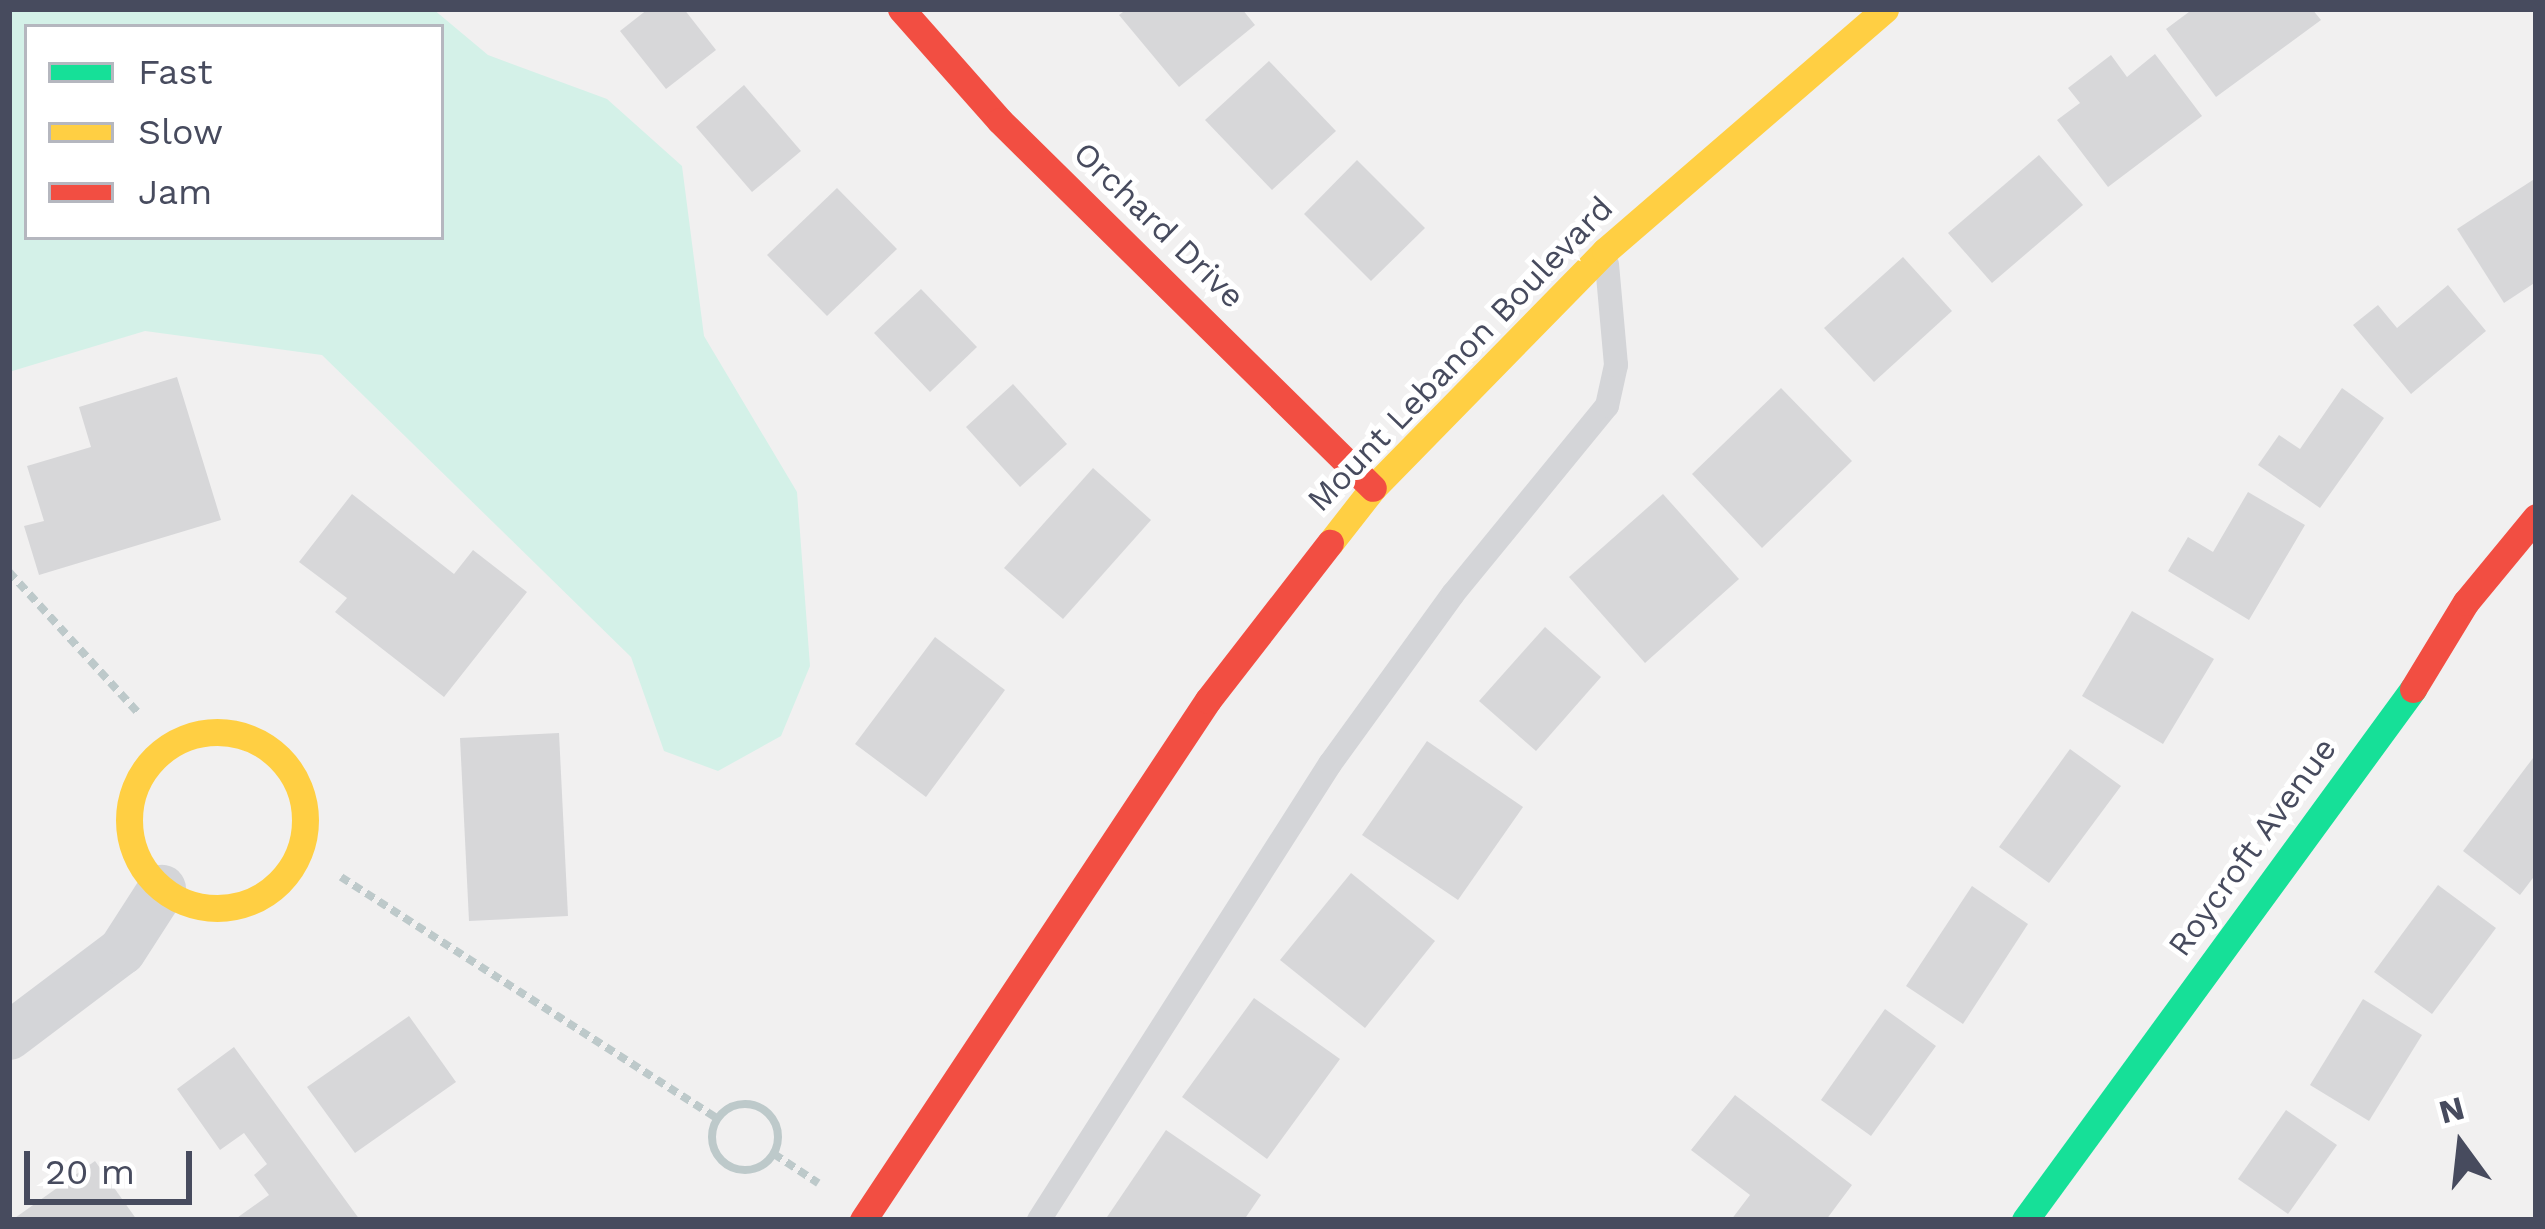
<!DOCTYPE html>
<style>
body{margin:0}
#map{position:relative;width:2545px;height:1229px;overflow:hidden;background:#f1f0f0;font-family:"Work Sans",sans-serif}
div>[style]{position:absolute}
.green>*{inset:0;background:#d4f1e8}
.building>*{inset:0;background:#d7d7d9}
.path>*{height:8px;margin-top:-4px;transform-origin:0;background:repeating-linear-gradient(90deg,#bdc9ca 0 9px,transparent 0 15px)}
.path>.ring{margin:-4px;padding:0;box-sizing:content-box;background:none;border:8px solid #bdc9ca;border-radius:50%}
.lane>*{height:24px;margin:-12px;padding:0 12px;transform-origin:12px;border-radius:12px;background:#d4d5d8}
.street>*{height:48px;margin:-24px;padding:0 24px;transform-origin:24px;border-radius:24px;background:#d4d5d8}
.fast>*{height:27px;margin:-13.5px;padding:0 13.5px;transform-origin:13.5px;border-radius:13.5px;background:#16e098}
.slow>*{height:27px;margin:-13.5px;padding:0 13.5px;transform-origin:13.5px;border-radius:13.5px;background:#ffcf43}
.slow>.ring{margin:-13.5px;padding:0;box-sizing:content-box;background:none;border:27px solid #ffcf43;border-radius:50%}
.jam>*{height:27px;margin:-13.5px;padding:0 13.5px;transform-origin:13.5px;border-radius:13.5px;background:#f24e42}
span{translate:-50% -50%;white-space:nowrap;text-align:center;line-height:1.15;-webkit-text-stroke:10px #fff;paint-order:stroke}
.street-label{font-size:33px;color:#474b5e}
.frame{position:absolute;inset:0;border:12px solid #474b5e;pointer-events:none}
.legend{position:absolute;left:24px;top:24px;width:420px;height:216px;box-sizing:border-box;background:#fff;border:3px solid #b5b7bf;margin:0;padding:15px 21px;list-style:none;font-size:36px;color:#474b5e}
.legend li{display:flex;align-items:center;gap:24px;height:60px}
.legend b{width:60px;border:3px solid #b5b7bf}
.north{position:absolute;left:2401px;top:1085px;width:120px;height:120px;-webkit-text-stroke:9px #fff;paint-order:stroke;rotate:345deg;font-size:33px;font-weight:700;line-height:48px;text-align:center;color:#474b5e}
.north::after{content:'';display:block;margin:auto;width:42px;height:54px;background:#474b5e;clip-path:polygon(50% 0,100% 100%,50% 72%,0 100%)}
.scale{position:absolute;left:24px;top:1151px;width:168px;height:54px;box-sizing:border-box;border:6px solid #474b5e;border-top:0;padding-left:15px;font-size:36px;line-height:42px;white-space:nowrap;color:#474b5e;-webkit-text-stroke:9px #fff;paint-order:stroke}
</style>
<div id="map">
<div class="green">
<i style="clip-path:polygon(evenodd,9px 9px,433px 9px,488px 55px,607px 99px,682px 166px,704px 336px,797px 492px,810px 666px,781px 736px,718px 771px,664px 751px,631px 657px,322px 355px,145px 331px,9px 372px,9px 9px,27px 27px,441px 27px,441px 237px,27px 237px,27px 27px)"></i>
</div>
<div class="building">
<i style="clip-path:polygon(648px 9px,684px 9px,716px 50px,666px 89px,620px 31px)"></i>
<i style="clip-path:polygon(1127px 9px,1242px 9px,1255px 25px,1179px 87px,1119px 15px)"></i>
<i style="clip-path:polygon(2193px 9px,2312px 9px,2321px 20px,2216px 97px,2166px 29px)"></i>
<i style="clip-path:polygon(2155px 54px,2202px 116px,2108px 187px,2057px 120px,2080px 103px,2068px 88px,2111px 55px,2127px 77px)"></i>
<i style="clip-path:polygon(1269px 61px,1336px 131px,1272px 190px,1205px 120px)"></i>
<i style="clip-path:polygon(744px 85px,801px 151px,752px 192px,696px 127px)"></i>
<i style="clip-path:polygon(2039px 155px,2083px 205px,1992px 283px,1948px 233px)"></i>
<i style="clip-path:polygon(1357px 160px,1425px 228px,1371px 281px,1304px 214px)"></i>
<i style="clip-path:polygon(2536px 178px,2536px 282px,2504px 303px,2457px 229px)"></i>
<i style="clip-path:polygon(837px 188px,897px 249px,827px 316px,767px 255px)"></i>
<i style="clip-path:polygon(1903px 257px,1952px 311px,1874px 382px,1824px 328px)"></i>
<i style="clip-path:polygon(2448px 285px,2486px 331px,2411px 394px,2353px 325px,2378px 305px,2397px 328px)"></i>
<i style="clip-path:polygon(921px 289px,977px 347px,930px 392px,874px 333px)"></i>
<i style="clip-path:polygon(177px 377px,221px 520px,39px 575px,24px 526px,44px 521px,27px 466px,91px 447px,79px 407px)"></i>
<i style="clip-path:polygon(1013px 384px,1067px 444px,1020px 487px,966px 427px)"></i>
<i style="clip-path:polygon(1781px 388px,1852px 461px,1762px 548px,1692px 474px)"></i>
<i style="clip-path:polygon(2342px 388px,2384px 418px,2320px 508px,2258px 465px,2279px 435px,2300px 449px)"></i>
<i style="clip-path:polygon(1093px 468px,1151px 520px,1063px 619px,1004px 568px)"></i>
<i style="clip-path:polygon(2248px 492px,2305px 525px,2249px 620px,2168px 571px,2188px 537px,2213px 552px)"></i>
<i style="clip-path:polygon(352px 494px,454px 574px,473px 550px,527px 592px,444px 697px,335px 612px,347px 598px,299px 562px)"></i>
<i style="clip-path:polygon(1663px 494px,1739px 579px,1645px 663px,1569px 577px)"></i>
<i style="clip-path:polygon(2132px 611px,2214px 659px,2163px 744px,2082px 696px)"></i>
<i style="clip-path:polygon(1545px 627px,1601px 677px,1536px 751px,1479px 701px)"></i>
<i style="clip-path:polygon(935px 637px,1005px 690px,926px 797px,855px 744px)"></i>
<i style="clip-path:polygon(559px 733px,568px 916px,469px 921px,460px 738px)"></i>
<i style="clip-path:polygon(1427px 741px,1523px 807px,1458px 900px,1362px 835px)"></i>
<i style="clip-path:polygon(2070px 749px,2121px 786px,2049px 883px,1999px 847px)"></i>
<i style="clip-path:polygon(2536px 754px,2536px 874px,2520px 895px,2463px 851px)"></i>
<i style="clip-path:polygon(1351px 873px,1435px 941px,1365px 1028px,1280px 960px)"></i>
<i style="clip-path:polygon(2438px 885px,2496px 928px,2432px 1014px,2374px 972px)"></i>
<i style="clip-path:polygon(1972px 886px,2028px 924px,1963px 1024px,1906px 986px)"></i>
<i style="clip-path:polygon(1254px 998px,1340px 1059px,1267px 1159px,1182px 1097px)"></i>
<i style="clip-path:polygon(2363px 999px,2422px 1035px,2369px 1121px,2310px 1085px)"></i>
<i style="clip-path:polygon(1885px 1009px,1936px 1046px,1871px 1136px,1821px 1100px)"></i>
<i style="clip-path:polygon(409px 1016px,456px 1082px,355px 1153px,307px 1087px)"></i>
<i style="clip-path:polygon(234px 1047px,360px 1220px,234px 1220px,269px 1195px,254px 1175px,267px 1164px,244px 1133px,220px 1150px,177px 1089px)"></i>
<i style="clip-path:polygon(1735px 1095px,1852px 1185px,1826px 1220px,1731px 1220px,1750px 1195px,1691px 1150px)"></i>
<i style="clip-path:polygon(2286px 1110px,2337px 1145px,2288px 1214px,2238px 1179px)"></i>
<i style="clip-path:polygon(1166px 1130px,1261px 1195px,1244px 1220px,1105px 1220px)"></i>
<i style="clip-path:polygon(95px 1161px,137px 1220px,12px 1220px)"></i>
</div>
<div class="path">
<i style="left:9px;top:572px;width:191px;rotate:47.5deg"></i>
<i style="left:341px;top:877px;width:447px;rotate:32.7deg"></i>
<i class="ring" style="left:712px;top:1104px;width:58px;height:58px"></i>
<i style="left:774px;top:1154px;width:53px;rotate:33.4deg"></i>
</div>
<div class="lane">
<i style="left:1039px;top:1220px;width:541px;rotate:-57.46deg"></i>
<i style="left:1330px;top:764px;width:210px;rotate:-54.1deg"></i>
<i style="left:1453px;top:594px;width:243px;rotate:-50.7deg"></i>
<i style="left:1607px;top:406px;width:42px;rotate:-77.6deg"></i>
<i style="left:1616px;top:365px;width:101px;rotate:-95.1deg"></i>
</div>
<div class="street">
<i style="left:9px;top:1036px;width:141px;rotate:-37deg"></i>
<i style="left:122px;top:951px;width:74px;rotate:-57.2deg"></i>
</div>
<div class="fast">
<i style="left:2025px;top:1220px;width:658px;rotate:-53.84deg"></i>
</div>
<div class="slow">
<i style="left:1330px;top:543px;width:70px;rotate:-52deg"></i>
<i style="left:1373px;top:488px;width:332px;rotate:-45.6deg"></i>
<i style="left:1605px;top:251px;width:370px;rotate:-40.8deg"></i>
<i class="ring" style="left:129px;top:732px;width:149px;height:149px"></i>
</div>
<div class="jam">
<i style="left:901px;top:9px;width:149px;rotate:48.5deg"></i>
<i style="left:1000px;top:121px;width:523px;rotate:44.54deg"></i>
<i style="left:2413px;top:689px;width:102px;rotate:-58.7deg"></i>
<i style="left:2466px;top:602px;width:110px;rotate:-50.5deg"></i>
<i style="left:863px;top:1220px;width:624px;rotate:-56.44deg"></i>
<i style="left:1208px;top:700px;width:199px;rotate:-52.2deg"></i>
</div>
<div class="street-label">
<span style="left:1159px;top:225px;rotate:44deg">Orchard Drive</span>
<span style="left:1460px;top:354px;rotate:-46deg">Mount Lebanon Boulevard</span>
<span style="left:2252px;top:847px;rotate:-54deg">Roycroft Avenue</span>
</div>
<div class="frame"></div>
<ul class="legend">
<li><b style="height:15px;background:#16e098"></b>Fast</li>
<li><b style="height:15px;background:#ffcf43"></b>Slow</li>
<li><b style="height:15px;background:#f24e42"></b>Jam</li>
</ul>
<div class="north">N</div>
<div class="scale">20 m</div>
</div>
